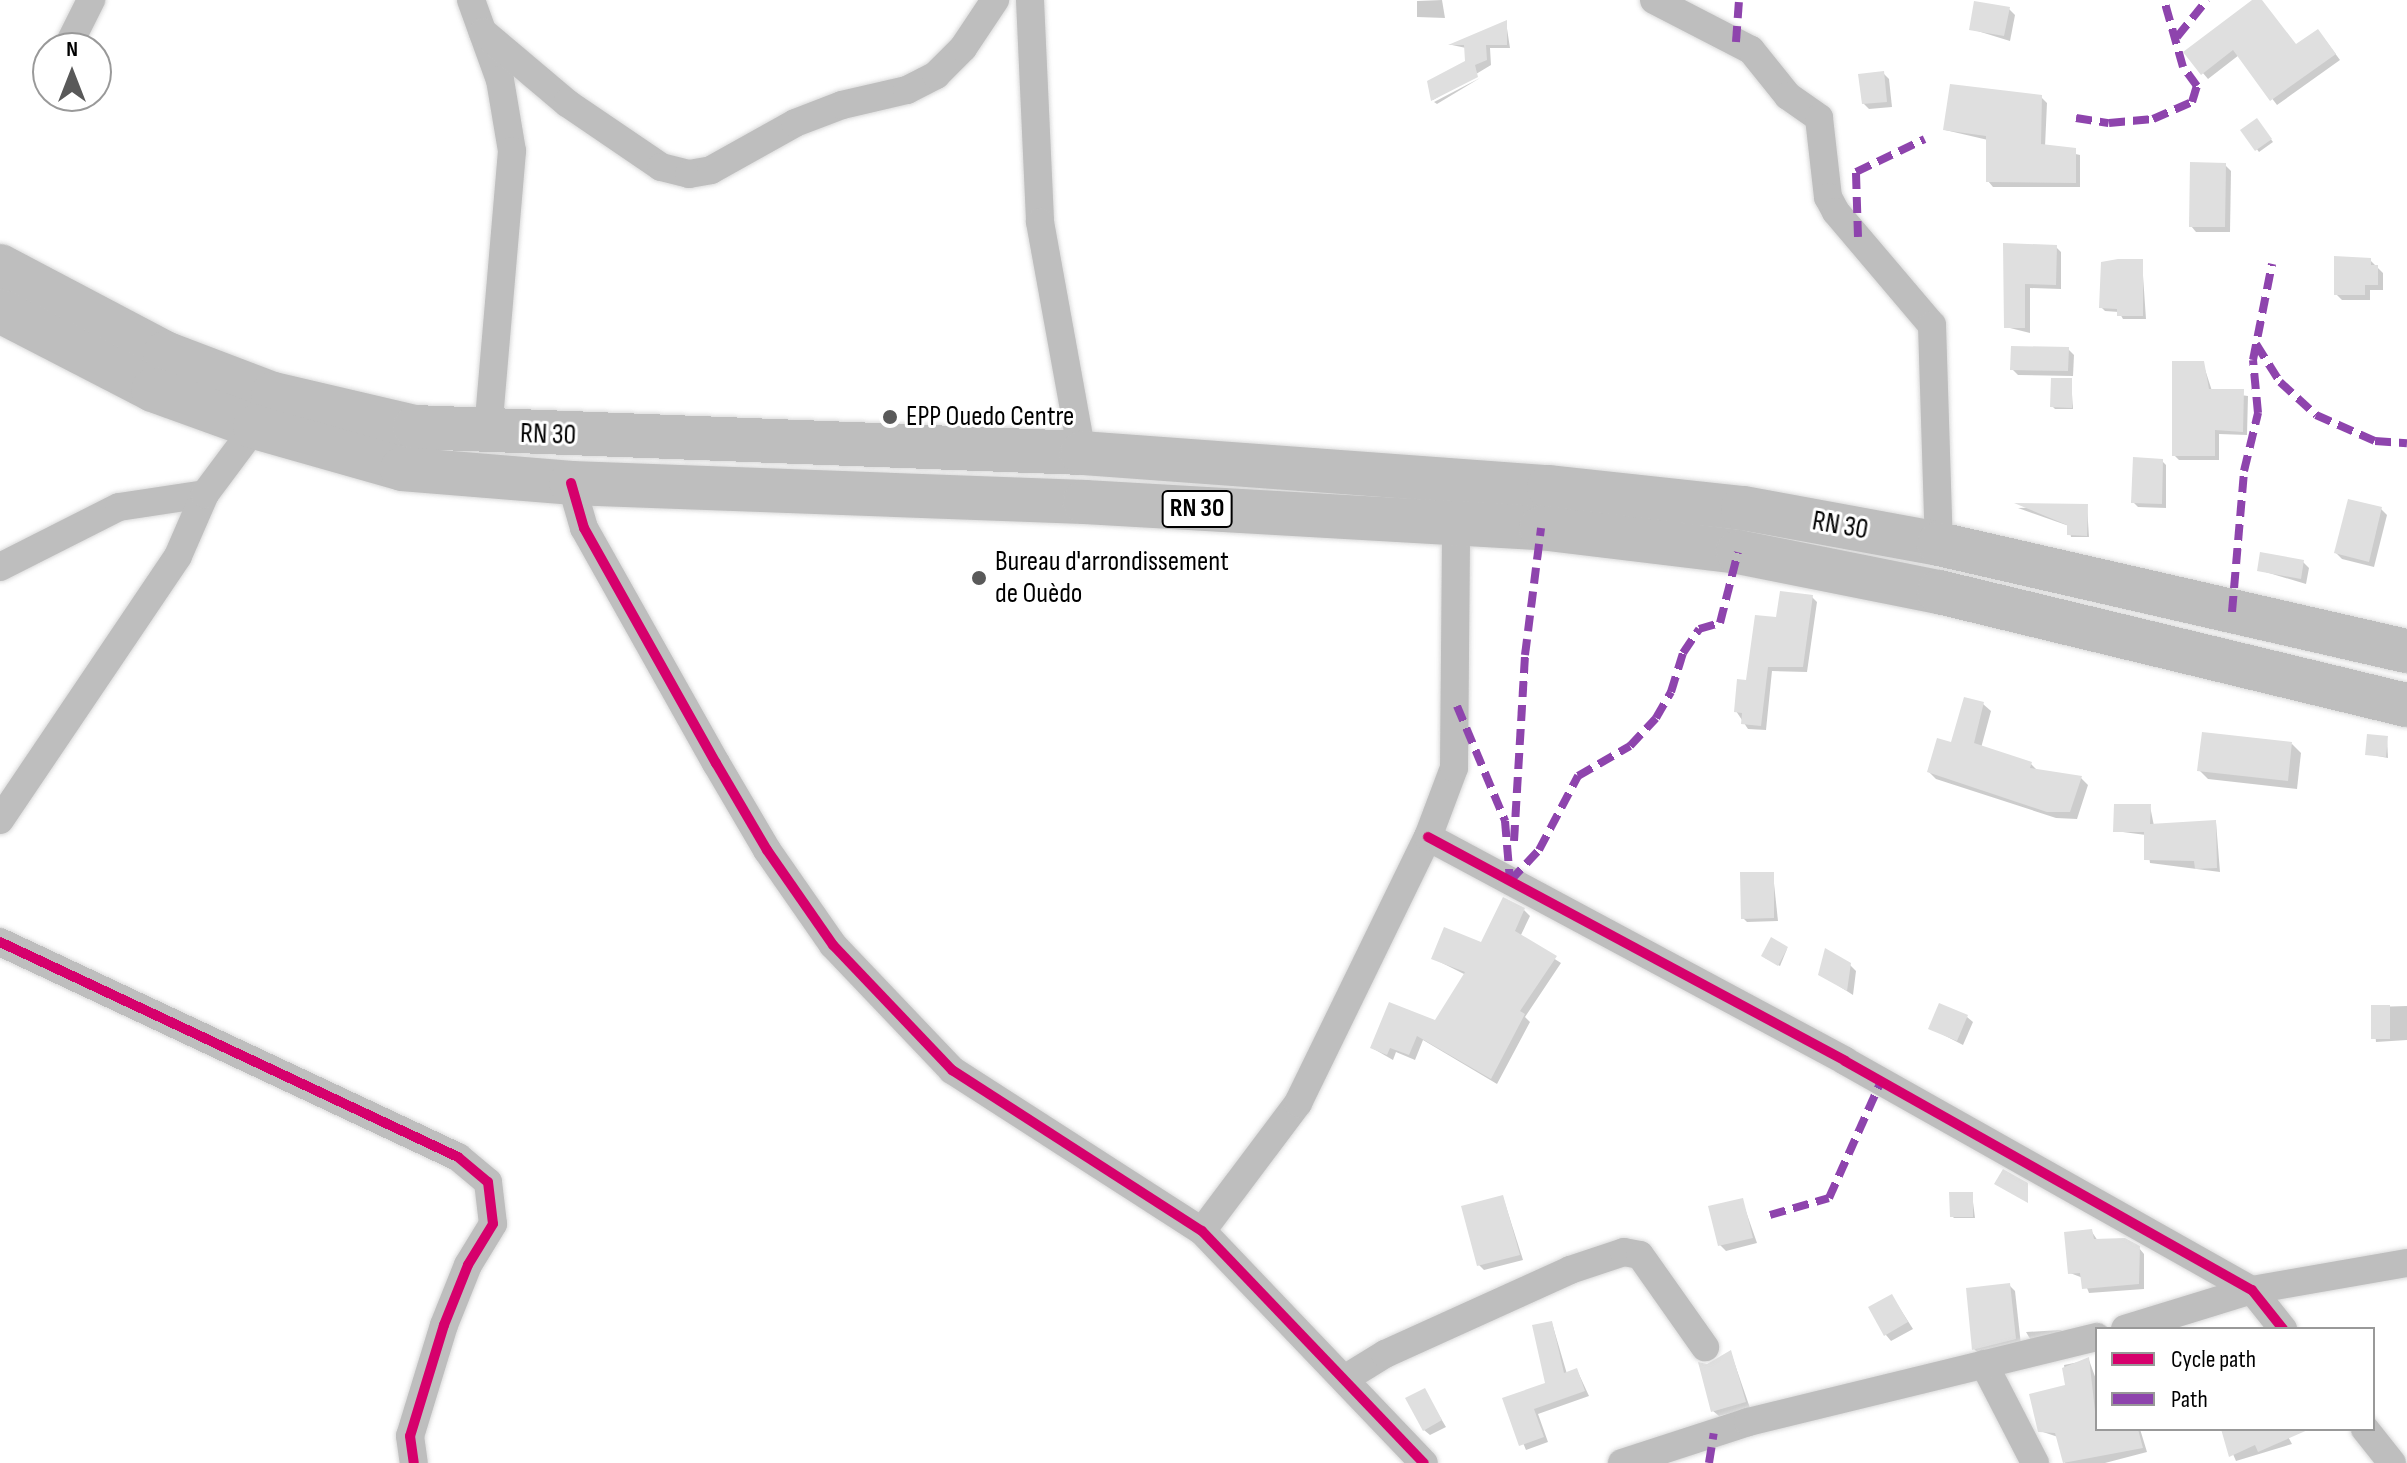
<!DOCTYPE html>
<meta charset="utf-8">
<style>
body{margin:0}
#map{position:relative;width:2407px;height:1463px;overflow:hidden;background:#fff;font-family:"Sofia Sans Condensed",sans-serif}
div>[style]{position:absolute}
.shadow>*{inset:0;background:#0003}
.building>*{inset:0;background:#dfdfdf}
.roads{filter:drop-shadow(0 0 2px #dbdbdb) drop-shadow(0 0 2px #dbdbdb)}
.street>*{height:28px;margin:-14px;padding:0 14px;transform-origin:14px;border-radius:14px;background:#bebebe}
.primary>*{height:44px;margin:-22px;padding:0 22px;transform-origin:22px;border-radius:22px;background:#bebebe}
.quiet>*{height:8px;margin-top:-4px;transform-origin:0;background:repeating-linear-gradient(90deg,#8e44ad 0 16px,transparent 0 24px)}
.cycleway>*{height:10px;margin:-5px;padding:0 5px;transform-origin:5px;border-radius:5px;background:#d6006c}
.dots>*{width:22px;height:22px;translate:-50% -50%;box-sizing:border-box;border:4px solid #fff;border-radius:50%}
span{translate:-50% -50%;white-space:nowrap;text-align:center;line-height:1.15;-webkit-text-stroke:6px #fff;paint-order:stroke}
.shield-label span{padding:2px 6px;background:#fff;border:2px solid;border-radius:6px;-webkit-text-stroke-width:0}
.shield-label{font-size:26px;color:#000;font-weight:700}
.poi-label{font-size:28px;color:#000}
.left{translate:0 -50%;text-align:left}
.street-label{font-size:28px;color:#000}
.legend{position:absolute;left:2095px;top:1327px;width:280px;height:104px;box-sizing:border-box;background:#fff;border:2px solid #999;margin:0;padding:10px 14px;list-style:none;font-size:24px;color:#000}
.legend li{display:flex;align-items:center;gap:16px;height:40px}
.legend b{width:40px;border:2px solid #999}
.north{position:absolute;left:32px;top:32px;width:80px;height:80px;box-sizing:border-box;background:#fff;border:2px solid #999;border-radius:50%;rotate:0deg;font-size:22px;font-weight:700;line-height:32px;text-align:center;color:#000}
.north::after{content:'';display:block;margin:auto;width:28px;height:36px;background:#595959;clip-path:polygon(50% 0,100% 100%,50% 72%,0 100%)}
</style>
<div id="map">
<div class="shadow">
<i style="clip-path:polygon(1442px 0,1445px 18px,1417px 17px,1417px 1px)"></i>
<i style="clip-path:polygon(2255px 0,2297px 46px,2323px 37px,2340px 60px,2277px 105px,2239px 55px,2208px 79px,2186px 53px)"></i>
<i style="clip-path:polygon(2009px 9px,2015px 15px,2010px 41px,1971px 29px)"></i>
<i style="clip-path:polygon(1506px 22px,1510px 48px,1490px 48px,1491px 65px,1433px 100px,1429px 82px,1467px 62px,1466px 48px,1452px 45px)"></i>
<i style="clip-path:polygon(1883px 73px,1889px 79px,1892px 107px,1869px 109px,1863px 103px)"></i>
<i style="clip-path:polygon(1480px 78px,1437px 104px,1434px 102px)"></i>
<i style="clip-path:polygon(2041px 97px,2047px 103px,2045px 147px,2080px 155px,2080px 187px,1993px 187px,1988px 181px,1988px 140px,1945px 130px)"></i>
<i style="clip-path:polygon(2259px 123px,2273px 142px,2259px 152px,2243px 131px)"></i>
<i style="clip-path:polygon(2225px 165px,2231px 171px,2230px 232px,2196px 232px,2191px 226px)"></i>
<i style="clip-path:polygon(2005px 245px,2056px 247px,2061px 252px,2061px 289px,2030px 288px,2030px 333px,2006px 327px)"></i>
<i style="clip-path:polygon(2370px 260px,2383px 273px,2383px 290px,2370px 290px,2370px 300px,2342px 300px,2336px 294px)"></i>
<i style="clip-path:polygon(2142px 261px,2146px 319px,2123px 319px,2119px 312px,2105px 311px,2101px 307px)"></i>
<i style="clip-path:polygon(2068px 349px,2074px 355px,2073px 376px,2018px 375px,2012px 369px)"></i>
<i style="clip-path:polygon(2203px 363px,2212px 391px,2248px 396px,2247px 435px,2219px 434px,2219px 460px,2179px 460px,2174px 455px)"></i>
<i style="clip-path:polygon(2071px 380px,2073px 409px,2055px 409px,2052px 406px)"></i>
<i style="clip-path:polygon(2162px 461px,2166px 465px,2166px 508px,2138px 507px,2133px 502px)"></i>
<i style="clip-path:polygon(2087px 506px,2089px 537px,2071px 537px,2069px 526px,2018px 508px)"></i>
<i style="clip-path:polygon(2381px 509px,2387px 515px,2374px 567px,2342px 559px,2336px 553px)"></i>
<i style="clip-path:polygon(2303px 562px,2309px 568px,2306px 584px,2259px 570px)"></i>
<i style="clip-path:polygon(1812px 597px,1817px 602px,1807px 672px,1772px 671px,1766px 730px,1748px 729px,1736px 711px,1777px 620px)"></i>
<i style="clip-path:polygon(1983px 704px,1991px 711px,1981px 748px,2031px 764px,2039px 772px,2081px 778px,2088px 785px,2077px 819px,2056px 818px,1936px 779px,1929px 772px)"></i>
<i style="clip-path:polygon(2387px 738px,2388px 758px,2367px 754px)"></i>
<i style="clip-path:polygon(2292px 744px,2301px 753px,2297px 789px,2208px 779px,2199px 770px)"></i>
<i style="clip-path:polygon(2150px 806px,2154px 826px,2216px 822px,2220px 872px,2150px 863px,2146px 835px,2115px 831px)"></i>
<i style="clip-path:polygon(1773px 874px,1778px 921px,1747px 922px,1743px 918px)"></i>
<i style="clip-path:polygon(1524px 910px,1530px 916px,1520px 937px,1561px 963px,1525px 1017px,1530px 1022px,1497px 1084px,1423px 1040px,1415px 1060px,1396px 1052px,1393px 1060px,1372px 1048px,1435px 1023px,1466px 975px,1434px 959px,1482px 944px)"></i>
<i style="clip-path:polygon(1787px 949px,1780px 966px,1765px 958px)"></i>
<i style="clip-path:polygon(1850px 965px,1856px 971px,1853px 995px,1820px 974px)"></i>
<i style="clip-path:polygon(2407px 1006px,2407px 1040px,2376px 1042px,2373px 1007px)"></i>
<i style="clip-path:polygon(1967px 1017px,1973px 1022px,1963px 1045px,1930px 1028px)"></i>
<i style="clip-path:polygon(1972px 1194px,1975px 1218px,1954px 1218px,1952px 1216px)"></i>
<i style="clip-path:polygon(1503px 1197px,1523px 1260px,1484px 1270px,1479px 1265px)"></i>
<i style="clip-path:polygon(1742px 1200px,1757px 1243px,1726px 1251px,1720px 1245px)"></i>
<i style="clip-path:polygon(2092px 1232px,2098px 1241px,2139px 1248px,2144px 1254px,2144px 1289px,2089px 1293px,2083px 1278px,2070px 1273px)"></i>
<i style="clip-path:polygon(2009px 1285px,2015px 1291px,2021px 1345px,1980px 1355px,1974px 1349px)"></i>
<i style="clip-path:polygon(1892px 1296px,1913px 1329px,1891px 1341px,1886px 1335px)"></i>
<i style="clip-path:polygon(1552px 1323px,1567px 1374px,1577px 1370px,1589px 1396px,1538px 1414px,1548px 1442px,1526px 1450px,1505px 1399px,1547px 1384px)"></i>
<i style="clip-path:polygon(2061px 1330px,2065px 1334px,2032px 1342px,2026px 1332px)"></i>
<i style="clip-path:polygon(1731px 1353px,1750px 1408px,1719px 1416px,1713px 1411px,1708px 1366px)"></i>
<i style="clip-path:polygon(2089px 1360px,2097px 1382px,2097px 1429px,2140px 1429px,2147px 1452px,2105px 1463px,2065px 1463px,2058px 1437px,2040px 1431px,2067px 1387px,2064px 1365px)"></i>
<i style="clip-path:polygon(1424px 1390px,1446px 1427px,1430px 1435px,1424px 1430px)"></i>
<i style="clip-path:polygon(2222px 1429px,2284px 1429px,2292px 1444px,2236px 1461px)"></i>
</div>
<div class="building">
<i style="clip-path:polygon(2252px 0,2262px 0,2296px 44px,2318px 29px,2336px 54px,2270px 101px,2233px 50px,2201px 75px,2183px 52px)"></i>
<i style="clip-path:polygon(1974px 1px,2010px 7px,2004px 36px,1969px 30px)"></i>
<i style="clip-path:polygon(1507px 20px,1507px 45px,1486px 45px,1487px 60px,1475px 65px,1478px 77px,1431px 101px,1427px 81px,1465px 61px,1464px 45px,1448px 45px)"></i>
<i style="clip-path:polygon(1884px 71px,1887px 102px,1862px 104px,1858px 74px)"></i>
<i style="clip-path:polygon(1950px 84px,2042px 95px,2041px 144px,2076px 148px,2076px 183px,1986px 182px,1986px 136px,1943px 130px)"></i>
<i style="clip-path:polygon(2257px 118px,2272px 139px,2255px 151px,2240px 130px)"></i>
<i style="clip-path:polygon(2190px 162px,2226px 163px,2225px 227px,2189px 227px)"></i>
<i style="clip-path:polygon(2003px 243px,2057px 245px,2056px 285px,2025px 284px,2025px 328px,2004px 328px)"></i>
<i style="clip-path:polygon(2334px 256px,2371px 258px,2371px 265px,2378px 265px,2378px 285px,2365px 285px,2365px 295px,2334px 295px)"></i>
<i style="clip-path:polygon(2118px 259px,2143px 259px,2143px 316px,2117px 316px,2117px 309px,2099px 308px,2101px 262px)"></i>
<i style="clip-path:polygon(2011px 346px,2069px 347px,2068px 371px,2010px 370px)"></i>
<i style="clip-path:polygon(2172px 361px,2204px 361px,2209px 389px,2244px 389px,2243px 432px,2215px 430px,2215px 456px,2172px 456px)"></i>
<i style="clip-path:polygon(2051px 378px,2072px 378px,2072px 408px,2050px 407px)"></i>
<i style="clip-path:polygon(2133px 457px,2163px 459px,2162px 504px,2131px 503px)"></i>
<i style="clip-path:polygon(2348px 499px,2382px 507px,2369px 562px,2334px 553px)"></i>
<i style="clip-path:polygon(2014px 503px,2088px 504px,2087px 536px,2067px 535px,2067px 525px)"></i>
<i style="clip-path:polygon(2260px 552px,2304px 560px,2301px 579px,2257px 571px)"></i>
<i style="clip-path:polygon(1780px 591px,1813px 595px,1803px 667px,1768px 667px,1761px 726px,1741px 724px,1742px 713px,1734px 712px,1737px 679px,1746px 680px,1755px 615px,1776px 617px)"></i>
<i style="clip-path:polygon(1964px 697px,1984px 702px,1974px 743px,2032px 762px,2030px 768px,2082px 776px,2070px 812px,2047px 812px,1927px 772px,1937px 738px,1951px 742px)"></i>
<i style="clip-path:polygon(2202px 732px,2292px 742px,2288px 781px,2197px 771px)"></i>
<i style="clip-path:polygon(2367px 734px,2388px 736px,2386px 757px,2365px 755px)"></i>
<i style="clip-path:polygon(2114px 804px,2151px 804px,2150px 824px,2216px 820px,2217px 868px,2195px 869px,2194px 861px,2144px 860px,2144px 832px,2113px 832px)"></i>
<i style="clip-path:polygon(1740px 872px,1774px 872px,1774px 918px,1741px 919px)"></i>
<i style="clip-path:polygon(1503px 897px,1525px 908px,1515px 931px,1557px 956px,1520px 1011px,1525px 1014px,1491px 1079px,1417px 1036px,1409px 1055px,1390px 1048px,1387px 1055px,1370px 1048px,1389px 1002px,1435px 1020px,1465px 972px,1431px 959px,1444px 927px,1481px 942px)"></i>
<i style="clip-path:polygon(1771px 937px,1788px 947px,1778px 966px,1761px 956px)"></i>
<i style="clip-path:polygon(1825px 948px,1851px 963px,1847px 991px,1818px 975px)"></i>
<i style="clip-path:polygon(1939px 1003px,1968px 1015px,1957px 1041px,1928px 1029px)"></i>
<i style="clip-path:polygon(2371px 1005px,2390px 1005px,2390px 1039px,2371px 1039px)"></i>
<i style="clip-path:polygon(2003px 1169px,2028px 1183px,2028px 1203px,1994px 1184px)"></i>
<i style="clip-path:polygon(1949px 1192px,1973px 1192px,1973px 1217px,1950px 1217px)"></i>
<i style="clip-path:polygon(1503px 1195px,1520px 1255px,1477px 1266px,1461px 1206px)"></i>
<i style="clip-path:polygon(1743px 1198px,1753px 1238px,1718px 1246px,1708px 1206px)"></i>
<i style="clip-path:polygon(2092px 1229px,2094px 1239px,2125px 1238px,2140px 1246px,2139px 1284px,2082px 1289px,2080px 1273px,2068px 1274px,2064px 1232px)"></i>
<i style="clip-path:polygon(2010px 1283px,2016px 1339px,1972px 1350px,1966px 1288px)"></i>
<i style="clip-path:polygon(1892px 1294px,1908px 1322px,1884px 1336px,1868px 1307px)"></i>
<i style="clip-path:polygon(1552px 1321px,1564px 1373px,1577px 1368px,1585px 1391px,1534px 1409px,1544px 1437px,1519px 1446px,1502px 1398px,1545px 1383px,1532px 1325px)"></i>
<i style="clip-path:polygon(1731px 1350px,1746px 1402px,1711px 1412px,1698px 1362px,1707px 1364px)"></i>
<i style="clip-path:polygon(2089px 1357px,2097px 1429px,2138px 1429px,2143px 1448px,2063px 1463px,2055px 1433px,2038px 1432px,2029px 1394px,2065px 1385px,2062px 1368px)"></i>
<i style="clip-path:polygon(1425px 1388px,1442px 1420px,1423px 1431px,1405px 1398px)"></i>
<i style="clip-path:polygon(2221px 1429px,2310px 1429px,2258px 1452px,2255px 1445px,2229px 1457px)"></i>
</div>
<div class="roads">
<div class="street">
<i style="left:471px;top:0;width:85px;rotate:70.1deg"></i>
<i style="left:500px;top:80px;width:72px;rotate:80.4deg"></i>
<i style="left:512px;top:151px;width:282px;rotate:94.9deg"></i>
<i style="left:1030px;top:0;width:222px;rotate:87.4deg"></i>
<i style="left:1040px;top:222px;width:235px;rotate:79.7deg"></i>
<i style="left:1654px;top:0;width:109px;rotate:27.3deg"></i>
<i style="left:1751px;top:50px;width:59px;rotate:51.2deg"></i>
<i style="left:1788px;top:96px;width:38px;rotate:35deg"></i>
<i style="left:1819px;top:118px;width:80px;rotate:83.5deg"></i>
<i style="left:1828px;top:197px;width:17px;rotate:62deg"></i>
<i style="left:1836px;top:212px;width:148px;rotate:49.7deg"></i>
<i style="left:1932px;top:325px;width:219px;rotate:88.2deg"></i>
<i style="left:483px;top:32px;width:110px;rotate:40.2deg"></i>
<i style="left:567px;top:103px;width:114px;rotate:34.2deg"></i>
<i style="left:661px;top:167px;width:29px;rotate:14deg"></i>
<i style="left:689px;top:174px;width:22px;rotate:-10deg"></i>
<i style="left:711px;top:170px;width:96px;rotate:-29.2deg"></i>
<i style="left:795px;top:123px;width:50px;rotate:-21deg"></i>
<i style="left:842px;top:105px;width:67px;rotate:-13deg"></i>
<i style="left:907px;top:90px;width:33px;rotate:-27deg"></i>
<i style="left:936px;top:75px;width:38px;rotate:-45deg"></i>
<i style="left:963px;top:48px;width:58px;rotate:-56.3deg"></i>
<i style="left:67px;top:48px;width:54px;rotate:-63.4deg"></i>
<i style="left:571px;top:483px;width:47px;rotate:73.9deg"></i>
<i style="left:584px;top:528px;width:270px;rotate:60.7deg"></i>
<i style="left:716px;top:763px;width:101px;rotate:59.6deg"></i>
<i style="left:767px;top:850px;width:116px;rotate:55.2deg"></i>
<i style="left:833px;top:945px;width:173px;rotate:46.4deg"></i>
<i style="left:952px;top:1070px;width:297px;rotate:32.8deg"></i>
<i style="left:1202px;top:1231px;width:321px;rotate:46.3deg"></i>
<i style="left:0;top:567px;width:133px;rotate:-26.8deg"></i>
<i style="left:119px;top:507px;width:87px;rotate:-8.6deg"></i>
<i style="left:0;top:820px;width:318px;rotate:-56deg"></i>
<i style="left:178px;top:556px;width:68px;rotate:-66.5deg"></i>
<i style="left:205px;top:494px;width:84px;rotate:-53.3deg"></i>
<i style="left:1428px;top:837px;width:473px;rotate:28.2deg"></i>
<i style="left:1845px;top:1061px;width:467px;rotate:29.4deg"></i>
<i style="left:2252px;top:1290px;width:50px;rotate:51.5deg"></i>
<i style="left:0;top:942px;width:506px;rotate:25.15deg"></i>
<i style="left:458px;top:1157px;width:39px;rotate:40deg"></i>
<i style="left:488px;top:1182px;width:42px;rotate:83.2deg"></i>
<i style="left:493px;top:1224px;width:48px;rotate:121.4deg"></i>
<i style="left:468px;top:1265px;width:65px;rotate:111.8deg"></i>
<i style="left:444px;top:1325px;width:116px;rotate:107deg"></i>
<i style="left:410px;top:1436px;width:27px;rotate:82deg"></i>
<i style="left:1202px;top:1231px;width:160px;rotate:-53.1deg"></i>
<i style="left:1298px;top:1103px;width:296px;rotate:-64deg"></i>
<i style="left:1428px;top:837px;width:74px;rotate:-69.4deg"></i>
<i style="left:1454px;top:768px;width:245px;rotate:-89.5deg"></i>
<i style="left:2125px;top:1329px;width:133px;rotate:-17.1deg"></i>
<i style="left:2252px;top:1290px;width:157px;rotate:-9.9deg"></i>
<i style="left:1984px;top:1364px;width:111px;rotate:62.7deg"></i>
<i style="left:1346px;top:1378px;width:46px;rotate:-31.6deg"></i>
<i style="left:1385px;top:1354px;width:203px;rotate:-24.4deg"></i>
<i style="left:1570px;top:1270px;width:57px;rotate:-18.4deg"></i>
<i style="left:1624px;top:1252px;width:16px;rotate:11deg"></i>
<i style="left:1640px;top:1255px;width:113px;rotate:54.8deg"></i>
<i style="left:2365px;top:1429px;width:43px;rotate:51.5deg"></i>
<i style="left:1622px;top:1463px;width:133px;rotate:-18deg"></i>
<i style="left:1748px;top:1422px;width:359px;rotate:-13.7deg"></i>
</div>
<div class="primary">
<i style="left:0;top:266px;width:187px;rotate:27.8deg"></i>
<i style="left:165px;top:353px;width:116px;rotate:20.8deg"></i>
<i style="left:273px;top:394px;width:146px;rotate:13.1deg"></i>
<i style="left:415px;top:427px;width:668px;rotate:2.23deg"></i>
<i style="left:1082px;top:453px;width:468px;rotate:4.2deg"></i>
<i style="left:1549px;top:487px;width:195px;rotate:6.2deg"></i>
<i style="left:1743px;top:508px;width:199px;rotate:10.4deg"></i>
<i style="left:1939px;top:544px;width:480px;rotate:12.9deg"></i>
<i style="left:0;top:311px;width:172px;rotate:27.3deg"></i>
<i style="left:153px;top:390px;width:109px;rotate:19.9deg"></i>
<i style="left:255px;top:427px;width:153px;rotate:15.9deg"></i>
<i style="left:402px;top:469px;width:170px;rotate:4.7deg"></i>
<i style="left:571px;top:483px;width:514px;rotate:2.12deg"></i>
<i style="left:1085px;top:502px;width:457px;rotate:3.3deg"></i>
<i style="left:1541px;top:528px;width:198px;rotate:6.9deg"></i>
<i style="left:1738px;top:552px;width:205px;rotate:11.3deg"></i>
<i style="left:1939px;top:592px;width:481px;rotate:13.6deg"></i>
</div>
</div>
<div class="quiet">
<i style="left:2177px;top:37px;width:48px;rotate:-51deg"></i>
<i style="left:1736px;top:42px;width:42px;rotate:-85.9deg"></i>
<i style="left:2076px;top:118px;width:33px;rotate:9deg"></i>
<i style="left:2109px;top:123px;width:44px;rotate:-5.2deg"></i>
<i style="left:2153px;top:119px;width:43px;rotate:-23.6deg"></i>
<i style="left:2192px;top:102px;width:17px;rotate:-73deg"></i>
<i style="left:2197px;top:86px;width:24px;rotate:-126deg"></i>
<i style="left:2183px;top:67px;width:70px;rotate:-105.8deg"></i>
<i style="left:1858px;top:237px;width:65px;rotate:-91.8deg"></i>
<i style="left:1856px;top:172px;width:76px;rotate:-25.6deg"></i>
<i style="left:2256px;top:344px;width:45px;rotate:57.7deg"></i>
<i style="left:2280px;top:382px;width:49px;rotate:42.5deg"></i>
<i style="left:2316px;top:415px;width:64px;rotate:23.8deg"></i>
<i style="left:2375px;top:441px;width:32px;rotate:4deg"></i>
<i style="left:2232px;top:612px;width:142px;rotate:-85.1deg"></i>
<i style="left:2244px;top:471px;width:60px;rotate:-76.4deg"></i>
<i style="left:2258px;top:413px;width:53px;rotate:-95.4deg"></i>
<i style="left:2253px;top:360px;width:98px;rotate:-78.8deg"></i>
<i style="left:1457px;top:706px;width:125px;rotate:67.3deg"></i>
<i style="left:1505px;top:821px;width:60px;rotate:85.2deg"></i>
<i style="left:1510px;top:881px;width:42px;rotate:-46.9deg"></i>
<i style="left:1539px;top:850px;width:84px;rotate:-62.2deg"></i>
<i style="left:1578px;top:776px;width:60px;rotate:-30deg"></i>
<i style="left:1630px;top:746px;width:38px;rotate:-47deg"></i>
<i style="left:1656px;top:718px;width:30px;rotate:-60deg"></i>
<i style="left:1671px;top:692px;width:41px;rotate:-72.9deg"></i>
<i style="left:1683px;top:653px;width:29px;rotate:-56deg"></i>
<i style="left:1699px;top:629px;width:22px;rotate:-16deg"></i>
<i style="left:1720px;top:623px;width:73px;rotate:-75.8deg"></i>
<i style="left:1514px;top:841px;width:186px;rotate:-86.6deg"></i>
<i style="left:1525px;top:655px;width:128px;rotate:-82.8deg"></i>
<i style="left:1770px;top:1215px;width:61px;rotate:-16.1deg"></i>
<i style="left:1829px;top:1198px;width:128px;rotate:-66deg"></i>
<i style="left:1709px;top:1463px;width:30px;rotate:-81deg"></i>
</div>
<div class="cycleway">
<i style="left:571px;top:483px;width:47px;rotate:73.9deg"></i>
<i style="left:584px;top:528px;width:270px;rotate:60.7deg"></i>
<i style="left:716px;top:763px;width:101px;rotate:59.6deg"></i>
<i style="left:767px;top:850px;width:116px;rotate:55.2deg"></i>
<i style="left:833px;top:945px;width:173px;rotate:46.4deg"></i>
<i style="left:952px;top:1070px;width:297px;rotate:32.8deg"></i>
<i style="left:1202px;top:1231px;width:321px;rotate:46.3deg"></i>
<i style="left:1428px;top:837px;width:473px;rotate:28.2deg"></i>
<i style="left:1845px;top:1061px;width:467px;rotate:29.4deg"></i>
<i style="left:2252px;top:1290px;width:50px;rotate:51.5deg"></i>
<i style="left:0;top:942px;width:506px;rotate:25.15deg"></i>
<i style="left:458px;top:1157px;width:39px;rotate:40deg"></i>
<i style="left:488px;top:1182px;width:42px;rotate:83.2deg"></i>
<i style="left:493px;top:1224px;width:48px;rotate:121.4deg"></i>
<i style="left:468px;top:1265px;width:65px;rotate:111.8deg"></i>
<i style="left:444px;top:1325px;width:116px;rotate:107deg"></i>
<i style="left:410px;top:1436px;width:27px;rotate:82deg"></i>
</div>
<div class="dots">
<i style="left:890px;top:417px;background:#595959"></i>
<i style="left:979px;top:578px;background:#595959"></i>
</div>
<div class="shield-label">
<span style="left:1197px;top:509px">RN 30</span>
</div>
<div class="poi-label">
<span class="left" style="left:906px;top:417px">EPP Ouedo Centre</span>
<span class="left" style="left:995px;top:578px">Bureau d'arrondissement<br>de Ouèdo</span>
</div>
<div class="street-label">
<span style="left:548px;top:435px;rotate:2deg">RN 30</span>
<span style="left:1840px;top:526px;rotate:10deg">RN 30</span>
</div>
<ul class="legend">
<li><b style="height:10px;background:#d6006c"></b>Cycle path</li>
<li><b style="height:10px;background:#8e44ad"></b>Path</li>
</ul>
<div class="north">N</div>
</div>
